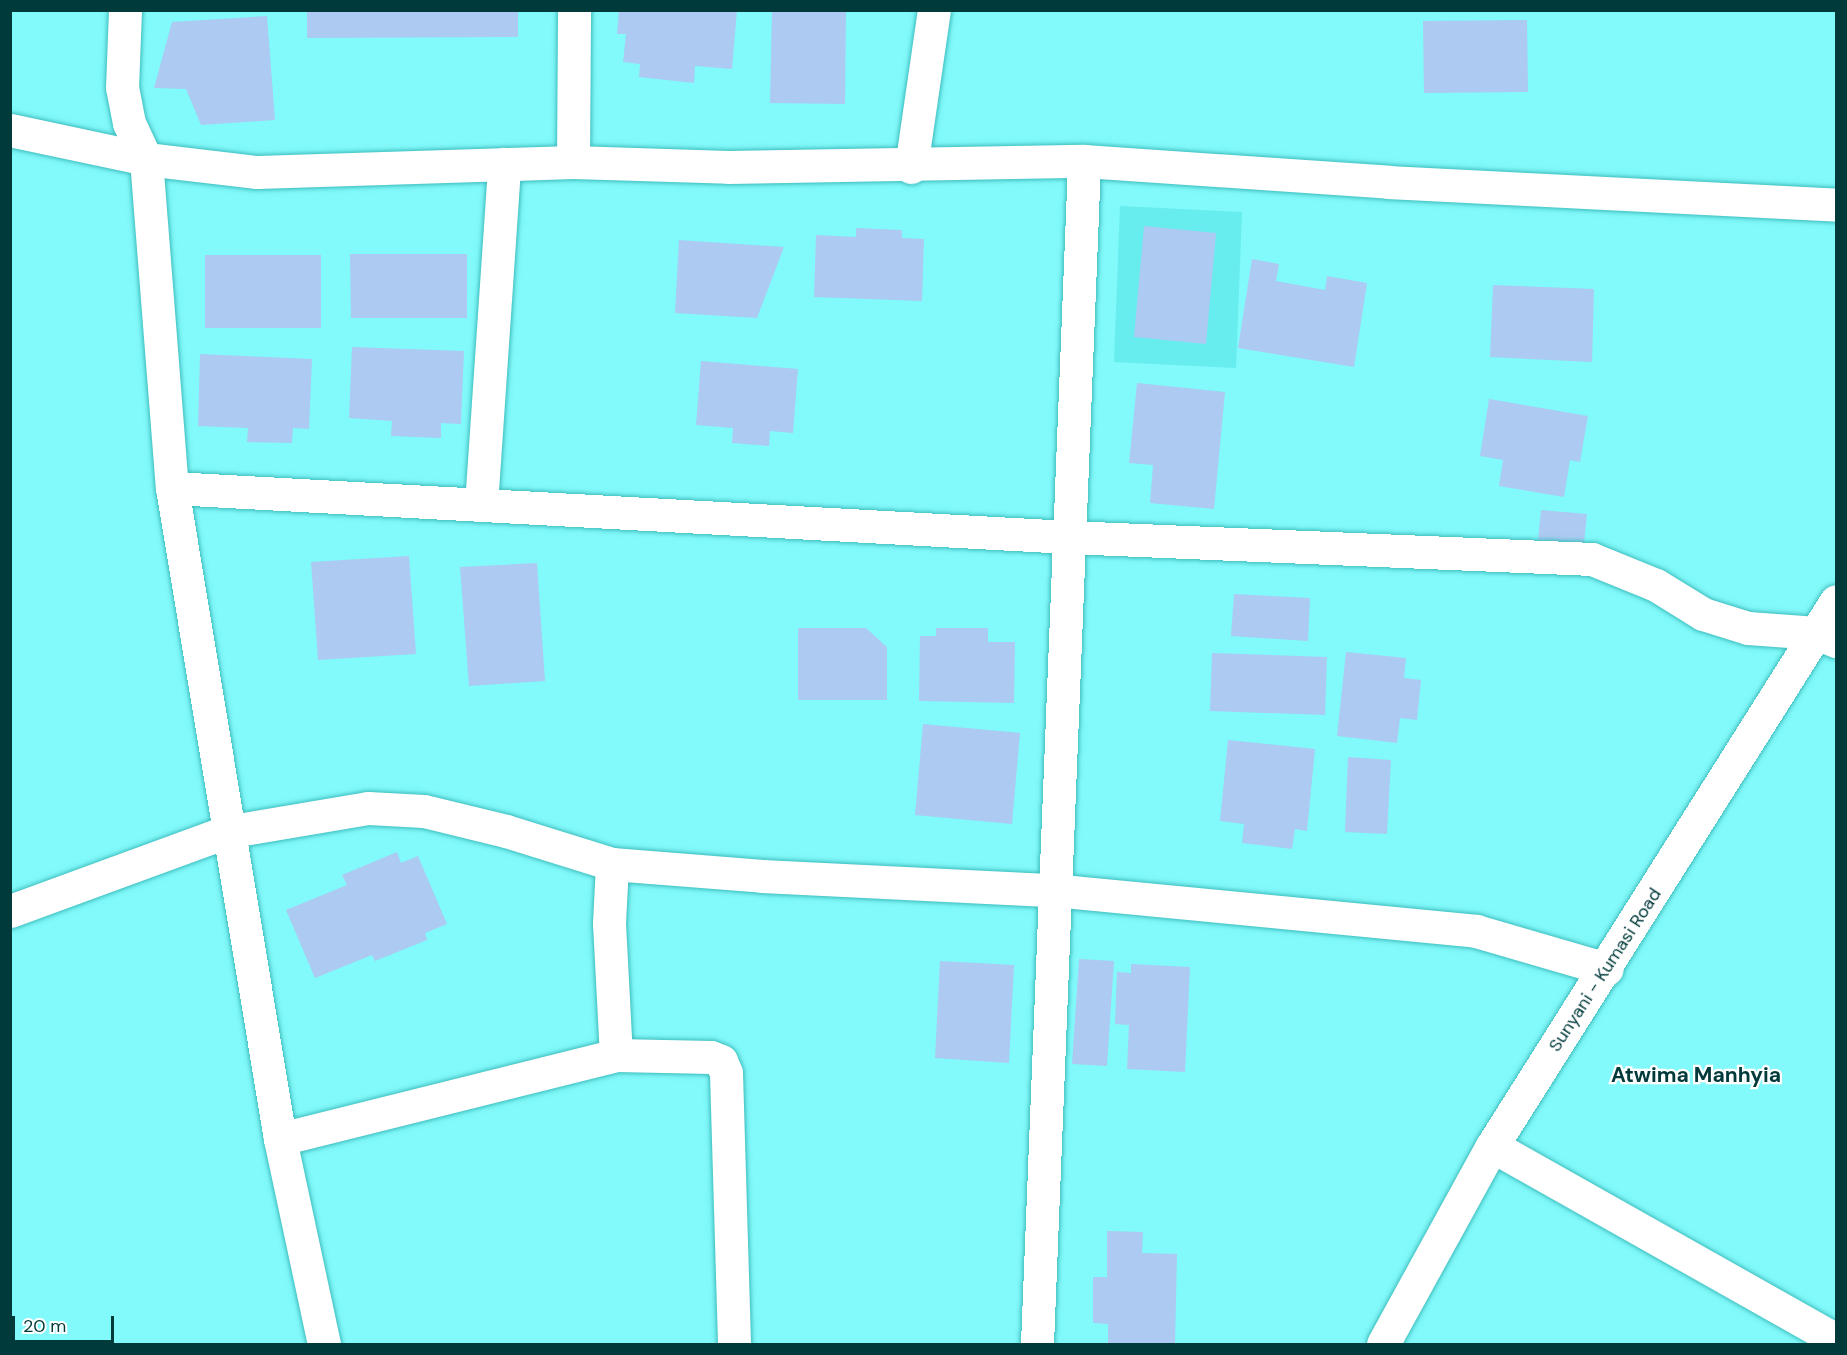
<!DOCTYPE html>
<style>
body{margin:0}
#map{position:relative;width:1847px;height:1355px;overflow:hidden;background:#82f9fa;font-family:"DM Sans",sans-serif}
div>[style]{position:absolute}
.built>*{inset:0;background:#67edee}
.building>*{inset:0;background:#accaf2}
.roads{filter:drop-shadow(0 0 2px #3ebdbe) drop-shadow(0 0 2px #3ebdbe)}
.street>*{height:33px;margin:-16.5px;padding:0 16.5px;transform-origin:16.5px;border-radius:16.5px;background:#fff}
.primary>*{height:33px;margin:-16.5px;padding:0 16.5px;transform-origin:16.5px;border-radius:16.5px;background:#fff}
span{translate:-50% -50%;white-space:nowrap;text-align:center;line-height:1.15;-webkit-text-stroke:4.5px #fff;paint-order:stroke}
.street-label{font-size:18px;color:#003a3b}
.quarter-label{font-size:21px;color:#003a3b;font-weight:700}
.frame{position:absolute;inset:0;border:12px solid #003a3b;pointer-events:none}
.scale{position:absolute;left:12px;top:1316px;width:102px;height:27px;box-sizing:border-box;border:3px solid #003a3b;border-top:0;padding-left:8px;font-size:18px;line-height:21px;white-space:nowrap;color:#003a3b;-webkit-text-stroke:4px #fff;paint-order:stroke}
</style>
<div id="map">
<div class="built">
<i style="clip-path:polygon(1120px 206px,1242px 212px,1236px 368px,1114px 362px)"></i>
</div>
<div class="building">
<i style="clip-path:polygon(307px 10px,518px 10px,518px 37px,307px 38px)"></i>
<i style="clip-path:polygon(619px 10px,737px 10px,732px 69px,695px 66px,694px 83px,639px 77px,640px 64px,623px 62px,626px 34px,617px 34px)"></i>
<i style="clip-path:polygon(772px 10px,846px 10px,845px 104px,770px 103px)"></i>
<i style="clip-path:polygon(267px 16px,275px 120px,201px 125px,186px 89px,154px 88px,172px 22px)"></i>
<i style="clip-path:polygon(1527px 20px,1528px 92px,1424px 93px,1423px 21px)"></i>
<i style="clip-path:polygon(1144px 226px,1216px 233px,1206px 344px,1134px 337px)"></i>
<i style="clip-path:polygon(856px 228px,902px 230px,902px 238px,924px 239px,922px 301px,814px 297px,816px 235px,856px 237px)"></i>
<i style="clip-path:polygon(679px 240px,784px 247px,757px 318px,675px 313px)"></i>
<i style="clip-path:polygon(350px 254px,467px 254px,467px 318px,351px 318px)"></i>
<i style="clip-path:polygon(205px 255px,321px 255px,321px 328px,205px 328px)"></i>
<i style="clip-path:polygon(1252px 259px,1279px 264px,1276px 281px,1325px 290px,1327px 276px,1367px 283px,1354px 367px,1238px 348px)"></i>
<i style="clip-path:polygon(1493px 285px,1594px 289px,1592px 362px,1490px 357px)"></i>
<i style="clip-path:polygon(352px 347px,464px 351px,461px 424px,441px 423px,441px 438px,391px 436px,392px 421px,349px 418px)"></i>
<i style="clip-path:polygon(200px 354px,312px 359px,309px 429px,293px 428px,292px 443px,247px 442px,248px 428px,198px 426px)"></i>
<i style="clip-path:polygon(701px 361px,798px 369px,793px 433px,770px 431px,769px 446px,732px 443px,733px 428px,696px 425px)"></i>
<i style="clip-path:polygon(1137px 383px,1225px 392px,1214px 509px,1150px 503px,1153px 465px,1129px 463px)"></i>
<i style="clip-path:polygon(1489px 399px,1588px 416px,1580px 462px,1570px 460px,1564px 497px,1499px 486px,1503px 460px,1480px 456px)"></i>
<i style="clip-path:polygon(1541px 510px,1587px 514px,1584px 543px,1538px 540px)"></i>
<i style="clip-path:polygon(409px 556px,416px 654px,318px 660px,311px 562px)"></i>
<i style="clip-path:polygon(537px 563px,545px 681px,469px 686px,460px 567px)"></i>
<i style="clip-path:polygon(1234px 594px,1310px 598px,1308px 641px,1231px 636px)"></i>
<i style="clip-path:polygon(798px 628px,866px 628px,887px 647px,887px 700px,798px 700px)"></i>
<i style="clip-path:polygon(936px 628px,988px 628px,988px 642px,1015px 642px,1014px 703px,919px 701px,920px 636px,936px 636px)"></i>
<i style="clip-path:polygon(1346px 652px,1406px 658px,1404px 678px,1421px 680px,1417px 720px,1400px 718px,1397px 743px,1337px 736px)"></i>
<i style="clip-path:polygon(1212px 653px,1327px 657px,1325px 715px,1210px 711px)"></i>
<i style="clip-path:polygon(923px 724px,1020px 733px,1012px 824px,915px 815px)"></i>
<i style="clip-path:polygon(1228px 740px,1315px 749px,1307px 831px,1295px 829px,1292px 849px,1242px 843px,1244px 824px,1220px 821px)"></i>
<i style="clip-path:polygon(1348px 757px,1391px 760px,1387px 834px,1345px 832px)"></i>
<i style="clip-path:polygon(397px 852px,401px 863px,418px 856px,447px 924px,425px 933px,427px 940px,375px 961px,372px 955px,315px 978px,286px 910px,347px 885px,342px 875px)"></i>
<i style="clip-path:polygon(1079px 959px,1114px 961px,1107px 1066px,1072px 1064px)"></i>
<i style="clip-path:polygon(940px 961px,1014px 965px,1009px 1063px,935px 1058px)"></i>
<i style="clip-path:polygon(1131px 964px,1190px 967px,1185px 1072px,1127px 1069px,1129px 1025px,1115px 1024px,1117px 972px,1131px 973px)"></i>
<i style="clip-path:polygon(1107px 1231px,1143px 1232px,1142px 1253px,1177px 1254px,1175px 1344px,1108px 1344px,1108px 1324px,1093px 1323px,1093px 1277px,1107px 1277px)"></i>
</div>
<div class="roads">
<div class="street">
<i style="left:125px;top:10px;width:77px;rotate:92.2deg"></i>
<i style="left:122px;top:87px;width:37px;rotate:79deg"></i>
<i style="left:129px;top:123px;width:40px;rotate:65deg"></i>
<i style="left:146px;top:159px;width:330px;rotate:85.5deg"></i>
<i style="left:172px;top:488px;width:660px;rotate:80.58deg"></i>
<i style="left:280px;top:1139px;width:210px;rotate:77.9deg"></i>
<i style="left:10px;top:130px;width:139px;rotate:12deg"></i>
<i style="left:146px;top:159px;width:112px;rotate:6.7deg"></i>
<i style="left:257px;top:172px;width:316px;rotate:-1.8deg"></i>
<i style="left:573px;top:162px;width:155px;rotate:1.8deg"></i>
<i style="left:728px;top:167px;width:356px;rotate:-1deg"></i>
<i style="left:1084px;top:161px;width:306px;rotate:3.9deg"></i>
<i style="left:1389px;top:182px;width:448px;rotate:2.9deg"></i>
<i style="left:573px;top:162px;width:152px;rotate:-89.6deg"></i>
<i style="left:911px;top:167px;width:159px;rotate:-81.7deg"></i>
<i style="left:172px;top:488px;width:897px;rotate:3.13deg"></i>
<i style="left:1068px;top:537px;width:524px;rotate:2.4deg"></i>
<i style="left:1592px;top:559px;width:69px;rotate:22.1deg"></i>
<i style="left:1656px;top:585px;width:55px;rotate:31.7deg"></i>
<i style="left:1703px;top:614px;width:47px;rotate:17.3deg"></i>
<i style="left:1748px;top:628px;width:69px;rotate:4.1deg"></i>
<i style="left:1817px;top:633px;width:21px;rotate:23deg"></i>
<i style="left:481px;top:505px;width:342px;rotate:-86.1deg"></i>
<i style="left:612px;top:864px;width:59px;rotate:92.9deg"></i>
<i style="left:609px;top:923px;width:132px;rotate:87deg"></i>
<i style="left:10px;top:911px;width:230px;rotate:-20.1deg"></i>
<i style="left:226px;top:832px;width:144px;rotate:-9.6deg"></i>
<i style="left:368px;top:808px;width:56px;rotate:3.1deg"></i>
<i style="left:424px;top:811px;width:84px;rotate:13.7deg"></i>
<i style="left:506px;top:831px;width:111px;rotate:17.3deg"></i>
<i style="left:612px;top:864px;width:151px;rotate:4.5deg"></i>
<i style="left:763px;top:876px;width:289px;rotate:2.8deg"></i>
<i style="left:1052px;top:890px;width:426px;rotate:5.5deg"></i>
<i style="left:1476px;top:931px;width:136px;rotate:16.2deg"></i>
<i style="left:280px;top:1139px;width:346px;rotate:-14deg"></i>
<i style="left:616px;top:1055px;width:95px;rotate:1.2deg"></i>
<i style="left:711px;top:1057px;width:11px;rotate:22deg"></i>
<i style="left:721px;top:1061px;width:13px;rotate:67deg"></i>
<i style="left:726px;top:1073px;width:271px;rotate:88.3deg"></i>
<i style="left:1492px;top:1146px;width:395px;rotate:29.4deg"></i>
<i style="left:1037px;top:1344px;width:1184px;rotate:-87.72deg"></i>
</div>
<div class="primary">
<i style="left:1383px;top:1344px;width:226px;rotate:-61.2deg"></i>
<i style="left:1492px;top:1146px;width:644px;rotate:-57.74deg"></i>
</div>
</div>
<div class="street-label">
<span style="left:1605px;top:970px;rotate:-57deg">Sunyani - Kumasi Road</span>
</div>
<div class="quarter-label">
<span style="left:1696px;top:1075px">Atwima Manhyia</span>
</div>
<div class="frame"></div>
<div class="scale">20 m</div>
</div>
